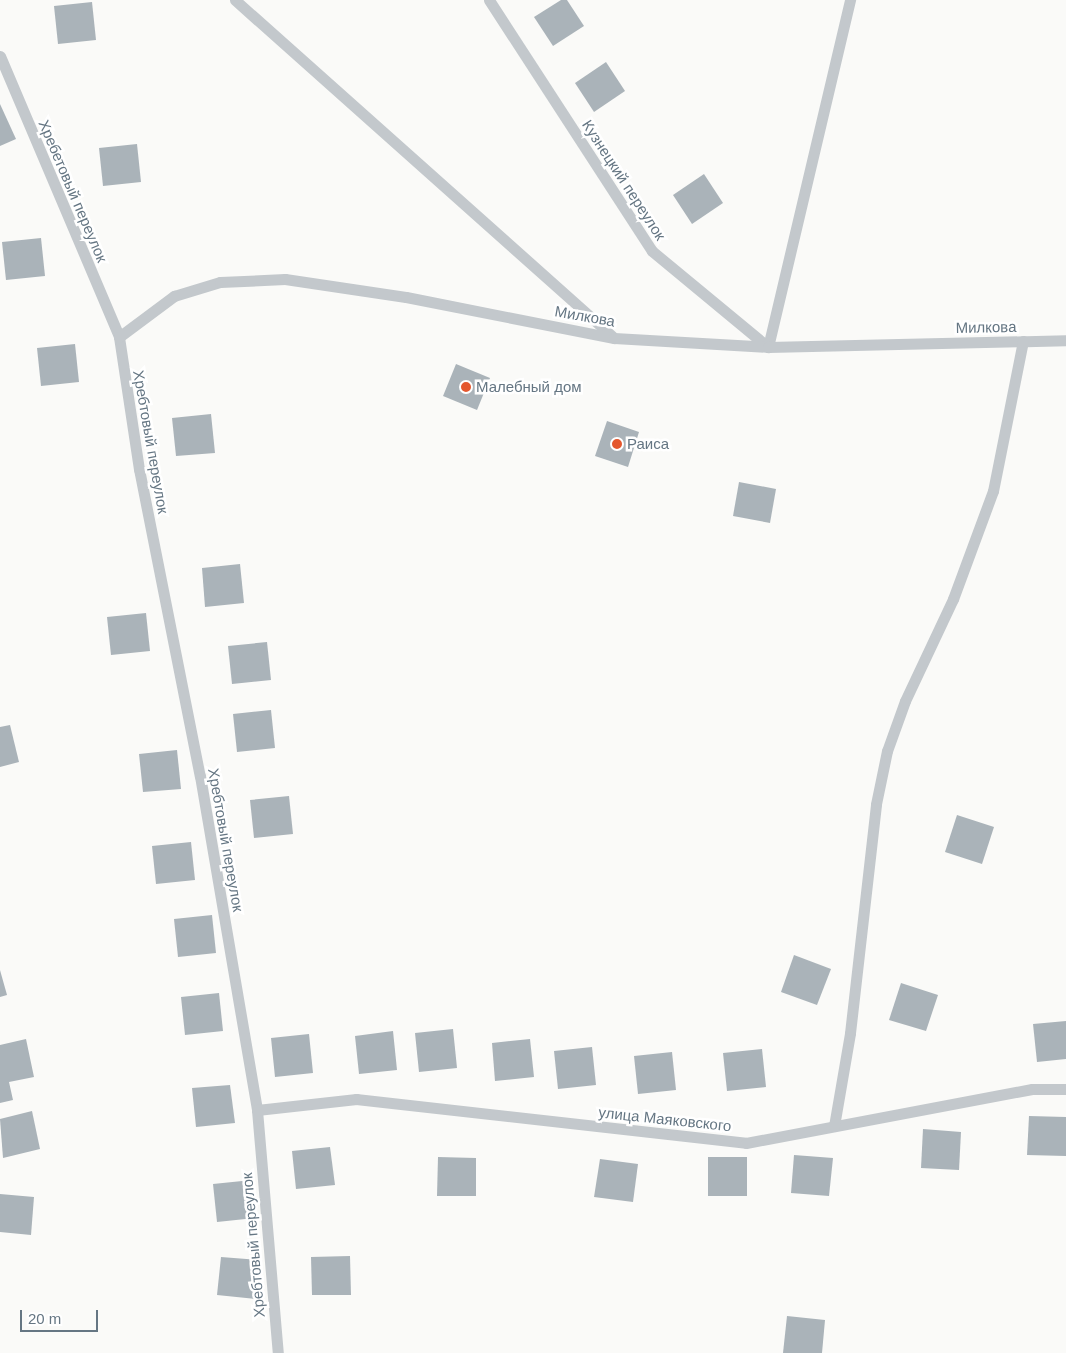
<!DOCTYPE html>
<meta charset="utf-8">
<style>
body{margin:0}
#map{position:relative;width:1066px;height:1353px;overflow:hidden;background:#fafaf8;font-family:Helvetica,sans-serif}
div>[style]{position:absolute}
.building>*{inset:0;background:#aab3b9}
.service>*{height:11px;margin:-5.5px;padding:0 5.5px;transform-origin:5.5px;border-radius:5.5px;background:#c3c8cc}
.dots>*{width:14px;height:14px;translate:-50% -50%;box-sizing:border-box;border:2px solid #fff;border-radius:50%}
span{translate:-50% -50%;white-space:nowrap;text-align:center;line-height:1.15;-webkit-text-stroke:5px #fff;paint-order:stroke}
.street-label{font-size:15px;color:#657683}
.poi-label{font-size:15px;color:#657683}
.left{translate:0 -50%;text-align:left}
.scale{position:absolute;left:20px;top:1310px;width:78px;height:22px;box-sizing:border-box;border:2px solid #657683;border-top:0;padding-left:6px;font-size:15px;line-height:18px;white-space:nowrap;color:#657683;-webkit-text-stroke:4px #fff;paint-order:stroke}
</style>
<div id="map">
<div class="building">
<i style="clip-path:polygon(561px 0,567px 0,584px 26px,553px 46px,534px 17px)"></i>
<i style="clip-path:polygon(92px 2px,96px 40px,58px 44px,54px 6px)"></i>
<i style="clip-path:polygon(606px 62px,625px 91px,594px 112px,575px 83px)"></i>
<i style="clip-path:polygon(0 104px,16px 139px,0 146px)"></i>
<i style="clip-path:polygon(137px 144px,141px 182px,103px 186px,99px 148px)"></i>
<i style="clip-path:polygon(704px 174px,723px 203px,692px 224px,673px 195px)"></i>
<i style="clip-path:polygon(41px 238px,45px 276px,6px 280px,2px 242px)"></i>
<i style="clip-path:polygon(75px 344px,79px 382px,41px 386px,37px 348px)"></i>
<i style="clip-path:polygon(456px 364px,490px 378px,477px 410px,443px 396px)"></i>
<i style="clip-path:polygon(211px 414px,215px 453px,176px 456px,172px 418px)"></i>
<i style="clip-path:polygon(607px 421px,639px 432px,628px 467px,595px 456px)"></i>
<i style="clip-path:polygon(739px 482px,776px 489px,770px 523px,733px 516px)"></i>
<i style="clip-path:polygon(240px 564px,244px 603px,205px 607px,202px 568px)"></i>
<i style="clip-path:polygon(146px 613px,150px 651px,111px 655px,107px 617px)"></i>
<i style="clip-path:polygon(267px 642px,271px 680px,232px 684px,228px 646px)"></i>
<i style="clip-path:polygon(271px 710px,275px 748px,237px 752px,233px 714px)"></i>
<i style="clip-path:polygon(10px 725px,19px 762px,0 767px,0 727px)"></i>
<i style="clip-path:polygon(177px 750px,181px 789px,143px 792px,139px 754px)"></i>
<i style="clip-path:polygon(289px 796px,293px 834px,254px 838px,250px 800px)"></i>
<i style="clip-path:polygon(957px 815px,994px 827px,982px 864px,945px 852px)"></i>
<i style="clip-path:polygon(191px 842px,195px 880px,156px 884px,152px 846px)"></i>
<i style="clip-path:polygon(212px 915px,216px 953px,178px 957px,174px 919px)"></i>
<i style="clip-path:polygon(794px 955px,831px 969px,817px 1005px,781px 992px)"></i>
<i style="clip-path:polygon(0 970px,7px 995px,0 997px)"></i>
<i style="clip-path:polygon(901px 983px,938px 995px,926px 1031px,889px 1020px)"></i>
<i style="clip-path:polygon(219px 993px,223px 1031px,185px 1035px,181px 997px)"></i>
<i style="clip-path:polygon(1066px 1021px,1066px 1059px,1037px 1062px,1033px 1024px)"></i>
<i style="clip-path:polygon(453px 1029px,457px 1068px,419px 1072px,415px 1033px)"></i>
<i style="clip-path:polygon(393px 1031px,397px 1070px,359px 1074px,355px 1036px)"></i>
<i style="clip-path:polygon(309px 1034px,313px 1073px,275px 1077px,271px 1038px)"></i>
<i style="clip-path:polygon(26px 1039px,34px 1077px,9px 1082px,13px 1100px,0 1103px,0 1045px)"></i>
<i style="clip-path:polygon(530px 1039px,534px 1077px,495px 1081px,492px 1043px)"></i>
<i style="clip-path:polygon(592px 1047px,596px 1085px,558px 1089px,554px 1051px)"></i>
<i style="clip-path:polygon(762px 1049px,766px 1087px,727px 1091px,723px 1053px)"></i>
<i style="clip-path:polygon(672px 1052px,676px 1090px,638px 1094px,634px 1056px)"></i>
<i style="clip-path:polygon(230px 1085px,235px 1123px,196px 1127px,192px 1088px)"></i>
<i style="clip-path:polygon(32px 1111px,40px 1149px,3px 1158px,0 1119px)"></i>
<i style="clip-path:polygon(1029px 1116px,1066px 1117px,1066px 1156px,1027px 1155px)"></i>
<i style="clip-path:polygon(923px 1129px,961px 1132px,959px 1170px,921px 1168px)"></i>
<i style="clip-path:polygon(330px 1147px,335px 1185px,296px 1189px,292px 1151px)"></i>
<i style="clip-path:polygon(794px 1155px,833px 1158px,829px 1196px,791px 1193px)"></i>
<i style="clip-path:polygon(438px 1157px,476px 1158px,476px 1196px,437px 1196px)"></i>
<i style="clip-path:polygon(708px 1157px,747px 1157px,747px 1196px,708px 1196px)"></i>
<i style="clip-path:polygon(600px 1159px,638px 1164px,633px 1202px,594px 1197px)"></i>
<i style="clip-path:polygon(252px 1180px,255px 1218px,217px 1222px,213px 1184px)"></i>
<i style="clip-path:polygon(0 1194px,34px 1197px,31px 1235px,0 1232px)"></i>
<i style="clip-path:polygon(350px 1256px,351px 1295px,312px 1295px,311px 1257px)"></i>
<i style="clip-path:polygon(221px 1257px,259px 1260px,256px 1299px,217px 1295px)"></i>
<i style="clip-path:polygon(787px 1316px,825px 1320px,822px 1353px,783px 1353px)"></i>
</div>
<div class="service">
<i style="left:235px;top:0;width:505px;rotate:41.71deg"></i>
<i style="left:489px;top:0;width:299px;rotate:57deg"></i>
<i style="left:652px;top:251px;width:151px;rotate:39.6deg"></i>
<i style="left:768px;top:347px;width:357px;rotate:-76.7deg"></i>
<i style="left:0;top:56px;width:305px;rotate:67deg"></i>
<i style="left:119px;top:337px;width:134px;rotate:81.4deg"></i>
<i style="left:139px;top:469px;width:313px;rotate:78.8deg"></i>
<i style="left:200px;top:776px;width:339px;rotate:80.3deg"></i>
<i style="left:257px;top:1110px;width:244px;rotate:85.1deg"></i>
<i style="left:119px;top:337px;width:69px;rotate:-36.7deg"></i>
<i style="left:174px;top:296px;width:48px;rotate:-16.9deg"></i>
<i style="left:220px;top:282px;width:65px;rotate:-2.6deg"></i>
<i style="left:285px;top:279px;width:122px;rotate:8.5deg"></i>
<i style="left:406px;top:297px;width:212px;rotate:11.2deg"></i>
<i style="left:614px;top:338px;width:154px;rotate:3.3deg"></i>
<i style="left:768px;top:347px;width:298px;rotate:-1.3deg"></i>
<i style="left:257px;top:1110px;width:100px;rotate:-6.3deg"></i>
<i style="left:356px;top:1099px;width:392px;rotate:6.4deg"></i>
<i style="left:746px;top:1143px;width:291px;rotate:-10.7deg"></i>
<i style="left:1032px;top:1089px;width:34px"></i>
<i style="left:834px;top:1126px;width:94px;rotate:-80.2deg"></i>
<i style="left:850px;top:1033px;width:230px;rotate:-83.5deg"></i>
<i style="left:876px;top:804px;width:54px;rotate:-78.3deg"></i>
<i style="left:887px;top:751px;width:53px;rotate:-70.2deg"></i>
<i style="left:905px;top:701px;width:113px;rotate:-64.8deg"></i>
<i style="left:953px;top:599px;width:115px;rotate:-69.7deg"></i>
<i style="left:993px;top:491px;width:153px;rotate:-78.7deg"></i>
</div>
<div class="dots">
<i style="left:466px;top:387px;background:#e4572e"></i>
<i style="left:617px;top:444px;background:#e4572e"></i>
</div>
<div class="street-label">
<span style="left:624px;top:180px;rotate:57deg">Кузнецкий переулок</span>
<span style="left:73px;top:191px;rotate:67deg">Хребетовый переулок</span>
<span style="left:585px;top:316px;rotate:10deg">Милкова</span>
<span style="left:986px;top:327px;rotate:-1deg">Милкова</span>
<span style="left:151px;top:442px;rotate:80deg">Хребтовый переулок</span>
<span style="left:226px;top:840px;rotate:80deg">Хребтовый переулок</span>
<span style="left:665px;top:1119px;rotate:6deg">улица Маяковского</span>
<span style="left:253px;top:1245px;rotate:-95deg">Хребтовый переулок</span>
</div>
<div class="poi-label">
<span class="left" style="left:476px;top:387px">Малебный дом</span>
<span class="left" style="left:627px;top:444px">Раиса</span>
</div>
<div class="scale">20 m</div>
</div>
